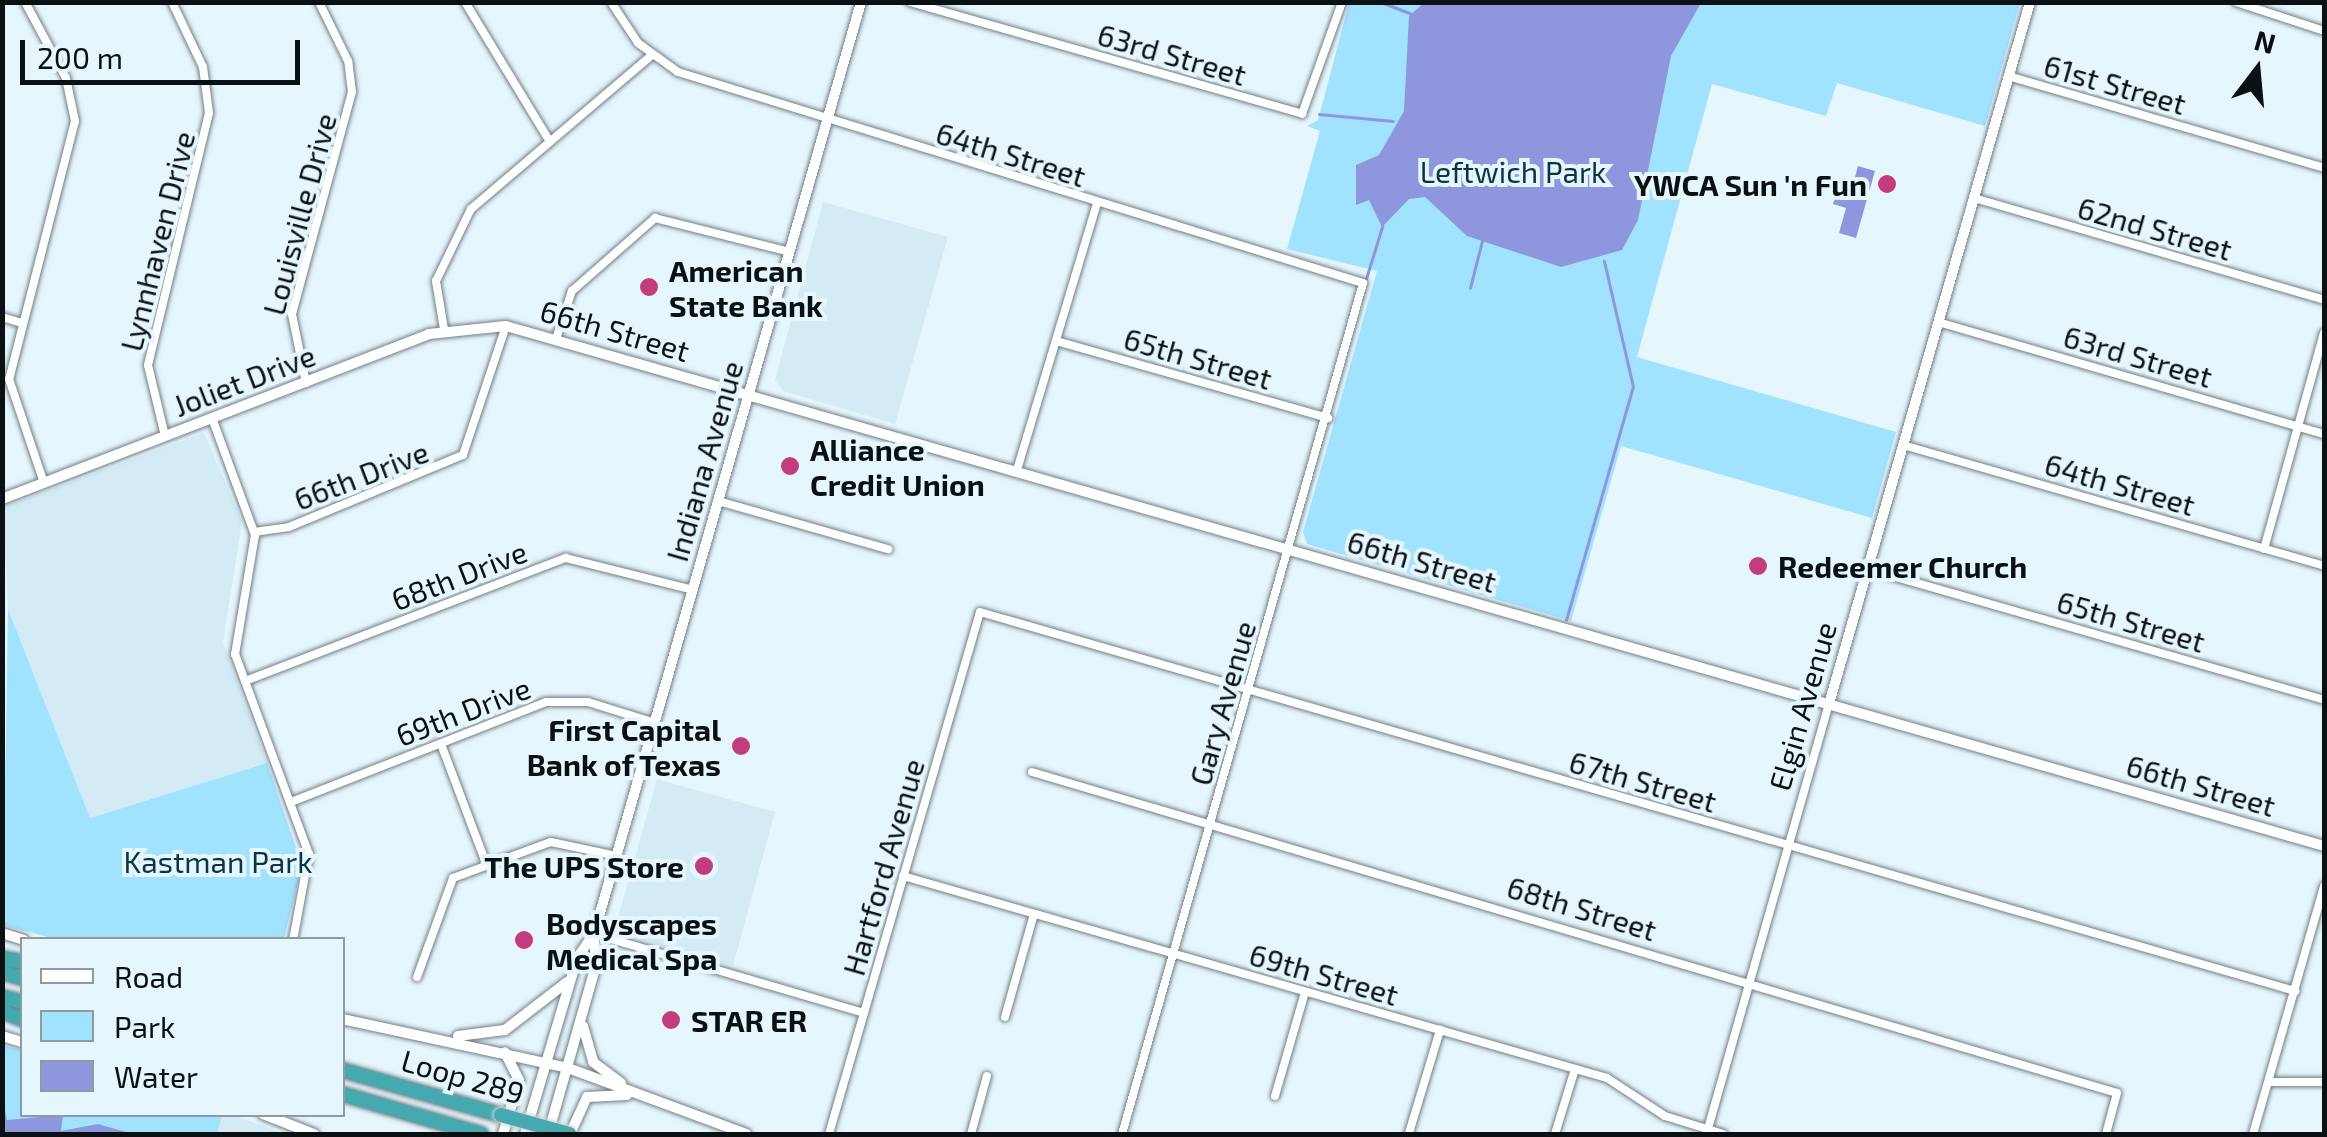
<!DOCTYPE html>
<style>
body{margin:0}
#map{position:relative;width:2327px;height:1137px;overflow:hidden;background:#e6f6fd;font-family:"Exo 2",sans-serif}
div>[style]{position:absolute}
.built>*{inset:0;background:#d3ebf5}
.green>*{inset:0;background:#a1e2fe}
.water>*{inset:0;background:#8e97dd}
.stream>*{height:2.5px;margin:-1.25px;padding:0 1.25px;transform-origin:1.25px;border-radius:1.25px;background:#8e97dd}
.roads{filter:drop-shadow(0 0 2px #717f85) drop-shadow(0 0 2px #717f85)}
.street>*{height:8px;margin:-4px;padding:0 4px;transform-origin:4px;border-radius:4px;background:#fff}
.secondary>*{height:10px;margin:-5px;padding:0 5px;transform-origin:5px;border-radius:5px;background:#fff}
.highway>*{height:14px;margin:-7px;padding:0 7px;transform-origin:7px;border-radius:7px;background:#46a9af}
.bridges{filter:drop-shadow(0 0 2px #d3d4d4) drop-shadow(0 0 2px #d3d4d4)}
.highway-bridge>*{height:14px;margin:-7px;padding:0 7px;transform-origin:7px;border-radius:7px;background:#46a9af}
.dots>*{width:28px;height:28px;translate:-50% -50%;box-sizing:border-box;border:5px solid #e6f6fd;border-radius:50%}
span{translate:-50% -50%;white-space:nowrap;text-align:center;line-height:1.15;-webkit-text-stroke:8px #e6f6fd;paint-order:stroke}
.street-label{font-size:30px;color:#0b1012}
.park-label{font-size:30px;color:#093645}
.poi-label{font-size:30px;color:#0b1012;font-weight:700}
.right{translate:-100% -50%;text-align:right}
.left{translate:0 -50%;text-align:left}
.frame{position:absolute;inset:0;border:5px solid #0b1012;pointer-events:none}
.legend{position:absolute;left:20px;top:937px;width:325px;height:180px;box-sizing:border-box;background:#e6f6fd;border:2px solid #8e9a9f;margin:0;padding:12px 18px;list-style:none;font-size:30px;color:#0b1012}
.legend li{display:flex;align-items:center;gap:20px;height:50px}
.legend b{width:50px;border:2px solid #8e9a9f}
.north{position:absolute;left:2207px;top:20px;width:100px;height:100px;-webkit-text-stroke:8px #e6f6fd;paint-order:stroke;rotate:16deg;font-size:28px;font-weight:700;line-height:40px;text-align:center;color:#0b1012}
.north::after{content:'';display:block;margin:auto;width:35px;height:45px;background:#0b1012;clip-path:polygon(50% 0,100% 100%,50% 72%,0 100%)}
.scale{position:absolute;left:20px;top:40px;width:280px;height:45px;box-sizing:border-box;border:5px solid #0b1012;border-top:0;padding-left:12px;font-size:30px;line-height:35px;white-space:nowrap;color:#0b1012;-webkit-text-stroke:8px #e6f6fd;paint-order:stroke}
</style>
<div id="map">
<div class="built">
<i style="clip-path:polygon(823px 202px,948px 237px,895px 424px,783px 391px,775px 380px)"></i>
<i style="clip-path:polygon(204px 433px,242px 521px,223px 643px,267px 763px,90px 818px,8px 609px,3px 507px)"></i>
<i style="clip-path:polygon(657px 779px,775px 812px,733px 966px,614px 932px)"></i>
<i style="clip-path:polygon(222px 1114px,233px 1115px,285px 1134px,217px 1134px)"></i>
</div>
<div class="green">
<i style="clip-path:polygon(1349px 3px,2020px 3px,1985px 126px,1837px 83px,1826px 116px,1712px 84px,1637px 357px,1896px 432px,1872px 518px,1621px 446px,1571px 621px,1307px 544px,1303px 532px,1377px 271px,1287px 249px,1320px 131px,1307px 126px,1318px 120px)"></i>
<i style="clip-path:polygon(8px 609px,90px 818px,267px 763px,302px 865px,284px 939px,55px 939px,3px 925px)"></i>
<i style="clip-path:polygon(2px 1045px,22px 1050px,22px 1114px,222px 1115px,217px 1134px,3px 1134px)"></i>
</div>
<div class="water">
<i style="clip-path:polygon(1425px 2px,1701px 3px,1671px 56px,1638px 220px,1622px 250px,1561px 267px,1467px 236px,1425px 197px,1409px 199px,1382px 227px,1369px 200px,1356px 205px,1356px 165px,1379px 155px,1404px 111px,1409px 16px)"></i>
<i style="clip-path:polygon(1858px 166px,1875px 171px,1856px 238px,1839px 233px,1846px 208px,1833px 204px,1838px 187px,1851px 191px)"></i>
<i style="clip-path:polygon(2px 1096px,7px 1120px,63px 1115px,61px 1131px,98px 1124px,133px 1134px,3px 1134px)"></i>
</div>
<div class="stream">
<i style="left:1381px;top:2px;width:31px;rotate:21deg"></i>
<i style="left:1319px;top:114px;width:74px;rotate:5.4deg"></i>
<i style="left:1365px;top:282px;width:58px;rotate:-72.8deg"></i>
<i style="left:1470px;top:288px;width:49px;rotate:-75.7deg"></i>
<i style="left:1566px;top:620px;width:242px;rotate:-74deg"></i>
<i style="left:1633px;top:387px;width:129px;rotate:-103deg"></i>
</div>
<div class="roads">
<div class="street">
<i style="left:25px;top:2px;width:86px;rotate:61.7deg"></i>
<i style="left:66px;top:78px;width:44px;rotate:78.2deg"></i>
<i style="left:75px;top:121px;width:266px;rotate:104.3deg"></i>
<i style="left:9px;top:379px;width:110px;rotate:71.4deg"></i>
<i style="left:465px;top:2px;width:158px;rotate:58.7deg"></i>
<i style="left:611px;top:2px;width:49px;rotate:56.6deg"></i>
<i style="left:638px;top:43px;width:49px;rotate:35.9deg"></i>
<i style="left:678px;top:72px;width:717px;rotate:17.12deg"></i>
<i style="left:1363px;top:283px;width:884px;rotate:105.81deg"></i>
<i style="left:910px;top:2px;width:408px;rotate:15.9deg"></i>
<i style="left:1302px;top:114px;width:119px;rotate:-70.3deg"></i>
<i style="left:2236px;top:2px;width:93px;rotate:18.2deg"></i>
<i style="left:2008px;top:76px;width:329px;rotate:16.2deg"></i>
<i style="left:1974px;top:198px;width:365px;rotate:16.2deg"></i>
<i style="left:2px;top:317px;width:21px;rotate:17deg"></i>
<i style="left:1938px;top:322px;width:402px;rotate:16.2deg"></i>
<i style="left:444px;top:329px;width:49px;rotate:-99.5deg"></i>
<i style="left:436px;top:281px;width:80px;rotate:-64.1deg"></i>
<i style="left:471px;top:209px;width:238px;rotate:-40.4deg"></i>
<i style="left:556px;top:339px;width:51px;rotate:-71.6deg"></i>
<i style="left:572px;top:291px;width:111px;rotate:-41.3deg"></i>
<i style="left:655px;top:218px;width:139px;rotate:14.1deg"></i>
<i style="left:1056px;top:341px;width:283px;rotate:15.8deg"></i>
<i style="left:306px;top:383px;width:70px;rotate:-101.5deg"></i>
<i style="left:292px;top:314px;width:230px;rotate:-74.9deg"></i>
<i style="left:352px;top:92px;width:31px;rotate:-97deg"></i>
<i style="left:348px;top:61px;width:66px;rotate:-116.2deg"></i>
<i style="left:212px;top:418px;width:125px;rotate:69.8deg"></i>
<i style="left:255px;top:535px;width:121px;rotate:99.5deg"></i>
<i style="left:235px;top:654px;width:213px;rotate:69.7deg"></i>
<i style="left:309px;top:854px;width:87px;rotate:100.5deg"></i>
<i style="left:165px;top:436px;width:73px;rotate:-103.5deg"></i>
<i style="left:148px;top:365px;width:259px;rotate:-76.4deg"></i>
<i style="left:209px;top:113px;width:46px;rotate:-97.4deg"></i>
<i style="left:203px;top:67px;width:72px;rotate:-115.5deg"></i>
<i style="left:1903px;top:445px;width:438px;rotate:16deg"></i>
<i style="left:1017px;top:470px;width:279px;rotate:-73.3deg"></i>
<i style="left:718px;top:501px;width:177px;rotate:15.8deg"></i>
<i style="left:254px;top:532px;width:35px;rotate:-8deg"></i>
<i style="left:289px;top:527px;width:188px;rotate:-22.5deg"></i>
<i style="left:463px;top:455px;width:136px;rotate:-71.6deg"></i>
<i style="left:2264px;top:549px;width:224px;rotate:-74.5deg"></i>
<i style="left:1868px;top:569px;width:474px;rotate:16deg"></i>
<i style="left:245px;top:681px;width:344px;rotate:-21deg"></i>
<i style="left:566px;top:558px;width:131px;rotate:14.1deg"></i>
<i style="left:441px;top:744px;width:127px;rotate:69.3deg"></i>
<i style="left:1032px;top:772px;width:1131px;rotate:16.48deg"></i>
<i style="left:2117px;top:1093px;width:42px;rotate:105deg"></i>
<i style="left:291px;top:802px;width:274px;rotate:-21.4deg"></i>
<i style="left:546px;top:702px;width:42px"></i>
<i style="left:588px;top:702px;width:70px;rotate:17.4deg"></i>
<i style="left:903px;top:876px;width:732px;rotate:16.01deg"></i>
<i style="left:1607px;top:1078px;width:69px;rotate:33.2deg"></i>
<i style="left:1665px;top:1116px;width:61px;rotate:17.2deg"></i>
<i style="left:594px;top:934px;width:281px;rotate:16.3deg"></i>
<i style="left:417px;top:977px;width:105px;rotate:-70deg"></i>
<i style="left:453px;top:878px;width:104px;rotate:-20.2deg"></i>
<i style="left:551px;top:842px;width:67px;rotate:12deg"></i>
<i style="left:1005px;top:1017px;width:107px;rotate:-74.3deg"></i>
<i style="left:2269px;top:1082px;width:55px"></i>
<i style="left:1275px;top:1096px;width:108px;rotate:-73.9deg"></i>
<i style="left:1707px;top:1132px;width:445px;rotate:-74.1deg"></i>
<i style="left:1409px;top:1133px;width:108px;rotate:-73.2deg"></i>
<i style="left:829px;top:1134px;width:543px;rotate:-73.87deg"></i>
<i style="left:980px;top:612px;width:1369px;rotate:16.08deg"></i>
<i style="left:971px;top:1134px;width:60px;rotate:-74.6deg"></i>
<i style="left:1555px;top:1134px;width:68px;rotate:-72.9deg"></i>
<i style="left:2253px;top:1134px;width:258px;rotate:-74deg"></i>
</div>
<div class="secondary">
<i style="left:2px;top:499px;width:458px;rotate:-21.1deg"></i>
<i style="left:429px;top:334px;width:77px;rotate:-5.9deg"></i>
<i style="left:506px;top:326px;width:1891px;rotate:15.96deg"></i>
<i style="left:1829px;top:704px;width:730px;rotate:-74.02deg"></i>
<i style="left:2px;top:933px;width:23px;rotate:18deg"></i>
<i style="left:342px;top:1019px;width:231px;rotate:12.2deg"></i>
<i style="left:568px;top:1068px;width:190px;rotate:20.3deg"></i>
<i style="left:583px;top:1026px;width:37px;rotate:74deg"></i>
<i style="left:593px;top:1062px;width:35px;rotate:37deg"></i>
<i style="left:2px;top:1036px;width:21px;rotate:17deg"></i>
<i style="left:458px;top:1036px;width:47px;rotate:-7.3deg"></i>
<i style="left:505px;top:1030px;width:78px;rotate:-37.7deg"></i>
<i style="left:263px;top:1114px;width:55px;rotate:21.4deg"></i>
<i style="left:549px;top:1131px;width:173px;rotate:-74.2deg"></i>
<i style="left:596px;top:965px;width:30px;rotate:-94deg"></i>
<i style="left:503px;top:1134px;width:56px;rotate:-73.5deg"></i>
<i style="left:519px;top:1080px;width:31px;rotate:-117deg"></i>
<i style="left:525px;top:1134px;width:184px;rotate:-73.5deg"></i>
<i style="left:577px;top:958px;width:29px;rotate:-55deg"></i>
<i style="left:594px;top:934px;width:969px;rotate:-74.01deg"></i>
<i style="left:570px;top:1134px;width:41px;rotate:-65.3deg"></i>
<i style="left:587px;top:1097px;width:40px;rotate:-2.9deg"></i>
</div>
<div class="highway">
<i style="left:2px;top:958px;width:20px;rotate:11deg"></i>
<i style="left:2px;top:972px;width:21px;rotate:17deg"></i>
<i style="left:2px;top:997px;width:21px;rotate:14deg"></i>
<i style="left:2px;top:1011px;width:22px;rotate:22deg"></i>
<i style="left:342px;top:1070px;width:165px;rotate:15.8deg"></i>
<i style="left:342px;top:1094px;width:145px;rotate:16.1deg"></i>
</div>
</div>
<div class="bridges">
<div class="highway-bridge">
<i style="left:501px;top:1115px;width:71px;rotate:15.6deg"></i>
</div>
</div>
<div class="dots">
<i style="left:1887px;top:184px;background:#c23c7e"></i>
<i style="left:649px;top:287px;background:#c23c7e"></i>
<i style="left:790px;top:466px;background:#c23c7e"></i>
<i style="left:1758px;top:566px;background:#c23c7e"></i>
<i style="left:741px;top:746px;background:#c23c7e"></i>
<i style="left:704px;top:866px;background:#c23c7e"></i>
<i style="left:524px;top:940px;background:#c23c7e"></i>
<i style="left:671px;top:1020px;background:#c23c7e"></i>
</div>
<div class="street-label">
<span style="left:1172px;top:54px;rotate:16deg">63rd Street</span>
<span style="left:2115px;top:84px;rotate:16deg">61st Street</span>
<span style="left:1011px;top:154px;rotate:17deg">64th Street</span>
<span style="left:299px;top:214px;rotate:-75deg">Louisville Drive</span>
<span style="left:2155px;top:228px;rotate:16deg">62nd Street</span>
<span style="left:157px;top:241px;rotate:-76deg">Lynnhaven Drive</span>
<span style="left:615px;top:330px;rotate:16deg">66th Street</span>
<span style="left:2138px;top:356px;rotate:16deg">63rd Street</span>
<span style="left:1198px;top:358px;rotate:16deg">65th Street</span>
<span style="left:244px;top:380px;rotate:-21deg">Joliet Drive</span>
<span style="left:704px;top:461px;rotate:-74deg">Indiana Avenue</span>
<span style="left:361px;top:475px;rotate:-21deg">66th Drive</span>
<span style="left:2120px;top:484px;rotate:16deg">64th Street</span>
<span style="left:1422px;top:561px;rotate:16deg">66th Street</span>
<span style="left:459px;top:575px;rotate:-21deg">68th Drive</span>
<span style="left:2131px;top:621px;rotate:16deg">65th Street</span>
<span style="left:1222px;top:703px;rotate:-74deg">Gary Avenue</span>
<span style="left:1802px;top:706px;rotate:-74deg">Elgin Avenue</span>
<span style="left:463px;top:711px;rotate:-21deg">69th Drive</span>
<span style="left:1643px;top:781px;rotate:16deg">67th Street</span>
<span style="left:2201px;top:785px;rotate:16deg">66th Street</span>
<span style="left:883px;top:867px;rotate:-74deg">Hartford Avenue</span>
<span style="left:1582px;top:908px;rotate:17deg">68th Street</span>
<span style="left:1324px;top:974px;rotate:16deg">69th Street</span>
<span style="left:463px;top:1076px;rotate:16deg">Loop 289</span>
</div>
<div class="park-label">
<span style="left:1513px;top:171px">Leftwich Park</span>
<span style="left:218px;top:861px">Kastman Park</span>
</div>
<div class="poi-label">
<span class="right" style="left:1867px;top:184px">YWCA Sun 'n Fun</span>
<span class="left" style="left:669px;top:287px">American<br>State Bank</span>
<span class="left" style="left:810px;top:466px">Alliance<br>Credit Union</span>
<span class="left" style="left:1778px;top:566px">Redeemer Church</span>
<span class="right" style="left:721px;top:746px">First Capital<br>Bank of Texas</span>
<span class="right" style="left:684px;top:866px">The UPS Store</span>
<span class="left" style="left:546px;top:940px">Bodyscapes<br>Medical Spa</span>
<span class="left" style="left:691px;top:1020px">STAR ER</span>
</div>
<div class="frame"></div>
<ul class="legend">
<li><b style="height:12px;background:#fff"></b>Road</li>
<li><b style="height:28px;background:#a1e2fe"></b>Park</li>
<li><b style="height:28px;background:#8e97dd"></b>Water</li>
</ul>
<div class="north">N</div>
<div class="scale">200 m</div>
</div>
